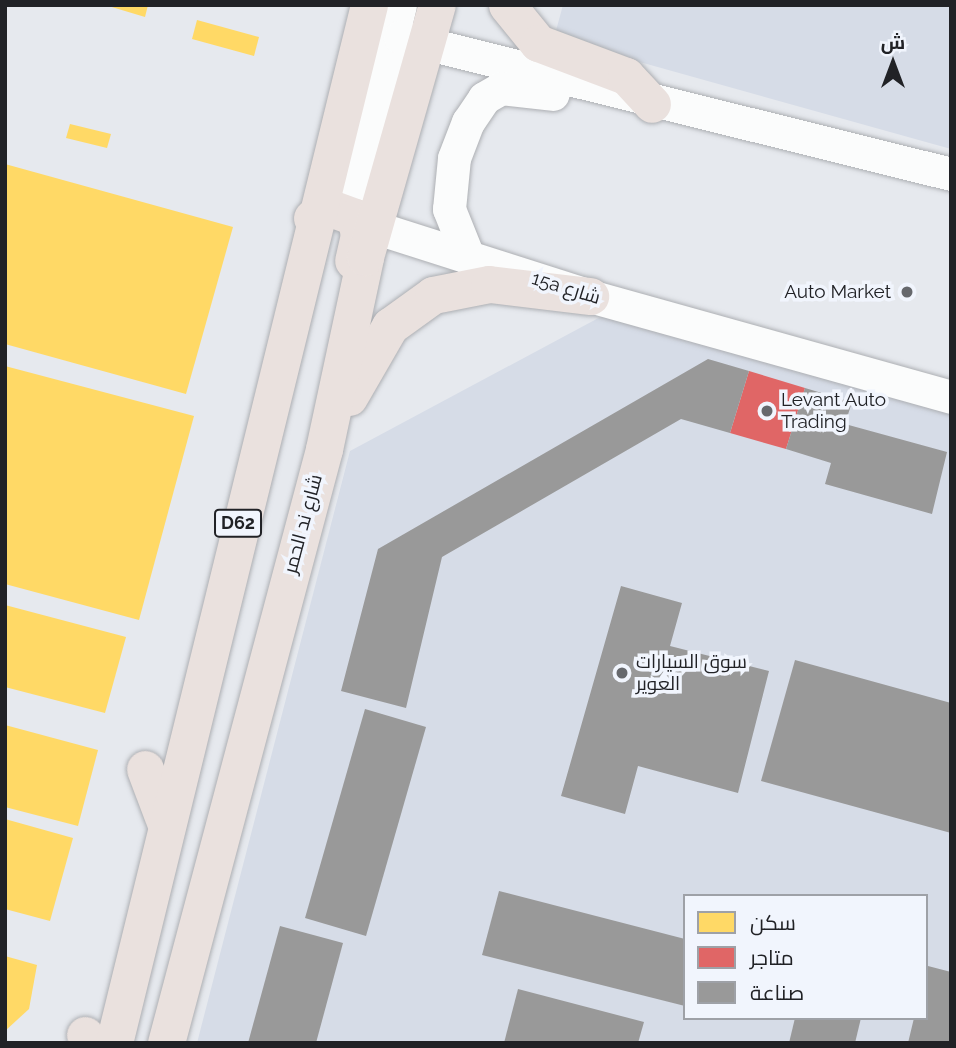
<!DOCTYPE html>
<meta charset="utf-8">
<style>
body{margin:0}
#map{position:relative;width:956px;height:1048px;overflow:hidden;background:#e6e9ee;font-family:Raleway,Cairo,sans-serif}
div>[style]{position:absolute}
.built>*{inset:0;background:#d6dce7}
.homes>*{inset:0;background:#ffd966}
.shops>*{inset:0;background:#e06666}
.industry>*{inset:0;background:#999}
.roads{filter:drop-shadow(0 0 2px #adafb3) drop-shadow(0 0 2px #adafb3)}
.secondary>*{height:33px;margin:-16.5px;padding:0 16.5px;transform-origin:16.5px;border-radius:16.5px;background:#fbfcfc}
.primary>*{height:37px;margin:-18.5px;padding:0 18.5px;transform-origin:18.5px;border-radius:18.5px;background:#eae1de}
.dots>*{width:19px;height:19px;translate:-50% -50%;box-sizing:border-box;border:4px solid #f1f5fd;border-radius:50%}
span{translate:-50% -50%;white-space:nowrap;text-align:center;line-height:1.15;-webkit-text-stroke:7px #f1f5fd;paint-order:stroke}
.shield-label span{padding:2px 5px;background:#f1f5fd;border:2px solid;border-radius:5px;-webkit-text-stroke-width:0}
.shield-label{font-size:18px;color:#212226;font-weight:700}
.street-label{font-size:19px;color:#212226}
.poi-label{font-size:19px;color:#212226}
.right{translate:-100% -50%;text-align:right}
.left{translate:0 -50%;text-align:left}
.frame{position:absolute;inset:0;border:7px solid #212226;pointer-events:none}
.legend{position:absolute;left:683px;top:894px;width:245px;height:126px;box-sizing:border-box;background:#f1f5fd;border:2px solid #9ea1a7;margin:0;padding:9px 12px;list-style:none;font-size:21px;color:#212226}
.legend li{display:flex;align-items:center;gap:14px;height:35px}
.legend b{width:35px;border:2px solid #9ea1a7}
.north{position:absolute;left:858px;top:28px;width:70px;height:70px;-webkit-text-stroke:5px #f1f5fd;paint-order:stroke;rotate:0deg;font-size:19px;font-weight:700;line-height:28px;text-align:center;color:#212226}
.north::after{content:'';display:block;margin:auto;width:24px;height:32px;background:#212226;clip-path:polygon(50% 0,100% 100%,50% 72%,0 100%)}
</style>
<div id="map">
<div class="built">
<i style="clip-path:polygon(563px 5px,951px 5px,951px 149px,554px 38px)"></i>
<i style="clip-path:polygon(evenodd,632px 300px,951px 385px,951px 1043px,197px 1043px,350px 451px,632px 300px,685px 896px,926px 896px,926px 1018px,685px 1018px,685px 896px)"></i>
</div>
<div class="homes">
<i style="clip-path:polygon(105px 5px,148px 5px,145px 17px)"></i>
<i style="clip-path:polygon(197px 20px,259px 37px,254px 56px,192px 39px)"></i>
<i style="clip-path:polygon(70px 124px,111px 134px,107px 148px,66px 138px)"></i>
<i style="clip-path:polygon(5px 164px,233px 227px,186px 394px,5px 344px)"></i>
<i style="clip-path:polygon(5px 366px,194px 416px,139px 620px,5px 584px)"></i>
<i style="clip-path:polygon(5px 605px,126px 637px,105px 713px,5px 687px)"></i>
<i style="clip-path:polygon(5px 725px,98px 750px,78px 826px,5px 807px)"></i>
<i style="clip-path:polygon(5px 819px,73px 838px,50px 921px,5px 909px)"></i>
<i style="clip-path:polygon(5px 956px,37px 965px,29px 1009px,5px 1031px)"></i>
</div>
<div class="shops">
<i style="clip-path:polygon(749px 371px,805px 388px,786px 449px,730px 433px)"></i>
</div>
<div class="industry">
<i style="clip-path:polygon(708px 359px,749px 371px,730px 433px,681px 419px,442px 557px,406px 708px,341px 691px,378px 549px)"></i>
<i style="clip-path:polygon(805px 388px,852px 402px,845px 424px,947px 452px,932px 514px,825px 484px,831px 463px,786px 449px)"></i>
<i style="clip-path:polygon(621px 586px,682px 603px,670px 646px,769px 671px,738px 793px,638px 766px,625px 814px,561px 796px)"></i>
<i style="clip-path:polygon(795px 660px,951px 703px,951px 833px,761px 781px)"></i>
<i style="clip-path:polygon(365px 709px,426px 727px,366px 936px,305px 918px)"></i>
<i style="clip-path:polygon(499px 891px,685px 939px,685px 1006px,482px 955px)"></i>
<i style="clip-path:polygon(280px 926px,343px 943px,316px 1043px,248px 1043px)"></i>
<i style="clip-path:polygon(928px 966px,951px 972px,951px 1043px,908px 1043px,914px 1018px,926px 1018px)"></i>
<i style="clip-path:polygon(518px 989px,644px 1022px,638px 1043px,504px 1043px)"></i>
<i style="clip-path:polygon(795px 1018px,861px 1018px,855px 1043px,789px 1043px)"></i>
</div>
<div class="roads">
<div class="secondary">
<i style="left:400px;top:5px;width:186px;rotate:103.7deg"></i>
<i style="left:356px;top:186px;width:15px;rotate:90deg"></i>
<i style="left:356px;top:201px;width:32px;rotate:55deg"></i>
<i style="left:374px;top:227px;width:227px;rotate:17.7deg"></i>
<i style="left:590px;top:296px;width:375px;rotate:15.6deg"></i>
<i style="left:400px;top:37px;width:568px;rotate:13.96deg"></i>
<i style="left:469px;top:259px;width:54px;rotate:-111.8deg"></i>
<i style="left:449px;top:209px;width:51px;rotate:-84.4deg"></i>
<i style="left:454px;top:158px;width:39px;rotate:-69deg"></i>
<i style="left:468px;top:122px;width:29px;rotate:-56deg"></i>
<i style="left:484px;top:98px;width:20px;rotate:-30deg"></i>
<i style="left:501px;top:88px;width:52px;rotate:6.6deg"></i>
</div>
<div class="primary">
<i style="left:507px;top:5px;width:49px;rotate:50.8deg"></i>
<i style="left:538px;top:43px;width:94px;rotate:20.6deg"></i>
<i style="left:626px;top:76px;width:38px;rotate:47deg"></i>
<i style="left:312px;top:218px;width:21px;rotate:-29deg"></i>
<i style="left:330px;top:208px;width:27px;rotate:20deg"></i>
<i style="left:355px;top:217px;width:18px;rotate:77deg"></i>
<i style="left:359px;top:235px;width:26px;rotate:103deg"></i>
<i style="left:349px;top:397px;width:82px;rotate:-60deg"></i>
<i style="left:390px;top:326px;width:53px;rotate:-35.8deg"></i>
<i style="left:433px;top:295px;width:57px;rotate:-11.1deg"></i>
<i style="left:489px;top:284px;width:102px;rotate:6.8deg"></i>
<i style="left:145px;top:769px;width:57px;rotate:69.3deg"></i>
<i style="left:85px;top:1035px;width:9px;rotate:63deg"></i>
<i style="left:114px;top:1043px;width:1069px;rotate:-76.2deg"></i>
<i style="left:166px;top:1043px;width:615px;rotate:-75.1deg"></i>
<i style="left:324px;top:449px;width:196px;rotate:-77.9deg"></i>
<i style="left:365px;top:257px;width:262px;rotate:-74.1deg"></i>
</div>
</div>
<div class="dots">
<i style="left:907px;top:292px;background:#66686c"></i>
<i style="left:767px;top:411px;background:#66686c"></i>
<i style="left:622px;top:673px;background:#66686c"></i>
</div>
<div class="shield-label">
<span style="left:238px;top:523px">D62</span>
</div>
<div class="street-label">
<span style="left:566px;top:288px;rotate:17deg">15a شارع</span>
<span style="left:303px;top:524px;rotate:-75deg">شارع ند الحمر</span>
</div>
<div class="poi-label">
<span class="right" style="left:891px;top:292px">Auto Market</span>
<span class="left" style="left:781px;top:411px">Levant Auto<br>Trading</span>
<span class="left" style="left:636px;top:673px">سوق السيارات<br>العوير</span>
</div>
<div class="frame"></div>
<ul class="legend">
<li><b style="height:19px;background:#ffd966"></b>سكن</li>
<li><b style="height:19px;background:#e06666"></b>متاجر</li>
<li><b style="height:19px;background:#999"></b>صناعة</li>
</ul>
<div class="north">ش</div>
</div>
